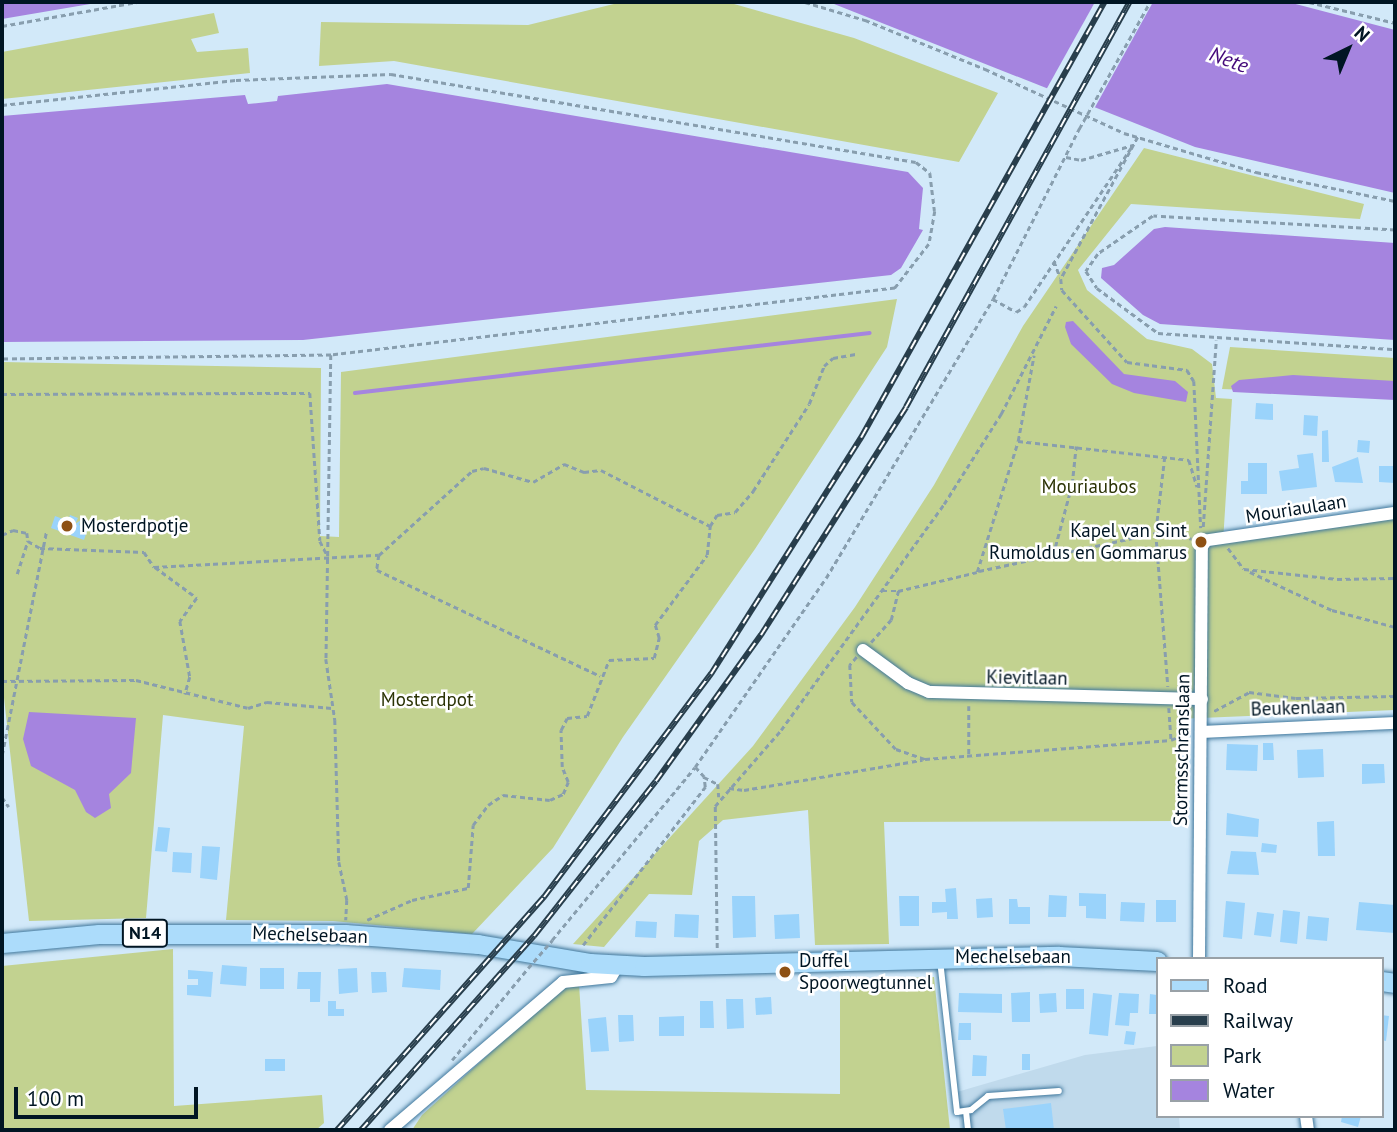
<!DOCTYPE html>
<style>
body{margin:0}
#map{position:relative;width:1397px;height:1132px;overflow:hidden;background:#d2e9f9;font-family:"PT Sans",sans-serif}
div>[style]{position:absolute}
.built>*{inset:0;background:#c0daec}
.green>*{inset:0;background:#c2d290}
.water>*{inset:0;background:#a584df}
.pier>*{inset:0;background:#d2e9f9}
.stream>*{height:3.5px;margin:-1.75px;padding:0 1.75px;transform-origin:1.75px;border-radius:1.75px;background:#a584df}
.building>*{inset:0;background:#9ad3fb}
.path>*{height:2.5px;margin-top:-1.25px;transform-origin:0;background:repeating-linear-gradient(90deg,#889eae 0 5px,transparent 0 8.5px)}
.roads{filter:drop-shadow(0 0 2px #3f779c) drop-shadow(0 0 2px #3f779c)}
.lane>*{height:6px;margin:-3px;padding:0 3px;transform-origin:3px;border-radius:3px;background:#fff}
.street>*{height:12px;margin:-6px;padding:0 6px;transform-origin:6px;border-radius:6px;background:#fff}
.primary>*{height:19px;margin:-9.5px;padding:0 9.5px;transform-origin:9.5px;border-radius:9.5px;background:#acdcfb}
.rail>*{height:6px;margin-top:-3px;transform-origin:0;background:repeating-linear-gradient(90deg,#fff 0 10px,#283e4c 0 20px);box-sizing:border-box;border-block:2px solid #283e4c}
.path-bridge>*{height:2.5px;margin-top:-1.25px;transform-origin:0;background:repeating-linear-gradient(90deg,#889eae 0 5px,transparent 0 8.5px)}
.dots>*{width:19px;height:19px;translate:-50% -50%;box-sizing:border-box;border:4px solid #fff;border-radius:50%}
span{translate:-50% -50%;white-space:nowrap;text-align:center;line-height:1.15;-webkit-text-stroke:5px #fff;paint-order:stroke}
.shield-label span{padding:2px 5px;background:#fff;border:2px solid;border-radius:5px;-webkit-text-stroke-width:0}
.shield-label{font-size:18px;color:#001523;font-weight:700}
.park-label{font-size:19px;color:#2b3305}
.street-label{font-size:19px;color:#001523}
.poi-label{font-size:19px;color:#001523}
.left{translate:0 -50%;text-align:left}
.right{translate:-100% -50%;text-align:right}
.water-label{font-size:21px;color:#44097a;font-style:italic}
.frame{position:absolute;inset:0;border:4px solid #001523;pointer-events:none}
.legend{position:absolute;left:1156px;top:957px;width:228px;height:161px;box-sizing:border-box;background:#fff;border:2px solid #99a1a7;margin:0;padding:9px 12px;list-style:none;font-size:21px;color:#001523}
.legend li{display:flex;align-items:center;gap:14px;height:35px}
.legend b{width:35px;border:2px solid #99a1a7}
.north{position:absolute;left:1313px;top:14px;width:70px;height:70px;-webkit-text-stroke:5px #fff;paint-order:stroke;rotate:43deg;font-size:19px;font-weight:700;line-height:28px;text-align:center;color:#001523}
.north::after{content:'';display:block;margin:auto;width:24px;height:32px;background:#001523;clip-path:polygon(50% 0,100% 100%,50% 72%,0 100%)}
.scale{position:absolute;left:14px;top:1087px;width:184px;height:32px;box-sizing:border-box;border:4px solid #001523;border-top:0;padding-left:9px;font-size:21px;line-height:24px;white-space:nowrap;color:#001523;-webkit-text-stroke:5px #fff;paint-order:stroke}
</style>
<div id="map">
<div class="built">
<i style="clip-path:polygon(1157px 1046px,1157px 1116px,1179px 1116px,1180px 1130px,960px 1130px,957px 1092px,1085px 1055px)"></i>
</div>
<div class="green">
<i style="clip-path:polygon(622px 2px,727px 2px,854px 38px,998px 93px,959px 162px,394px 61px,319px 66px,321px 22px,528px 25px)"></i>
<i style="clip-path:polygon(214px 13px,219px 33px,191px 39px,197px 52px,248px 48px,250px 73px,2px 99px,2px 52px)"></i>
<i style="clip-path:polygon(1144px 148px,1364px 204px,1360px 219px,1131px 204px,1078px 270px,1087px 290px,1147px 339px,1192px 349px,1212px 364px,1216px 398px,1232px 399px,1223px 542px,1395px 518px,1395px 710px,1177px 719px,1178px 821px,884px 822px,889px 944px,815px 945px,808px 810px,723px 820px,699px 841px,692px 895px,649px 894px,604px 947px,573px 944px,753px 746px,855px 607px,934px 485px,1023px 326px)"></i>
<i style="clip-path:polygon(897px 299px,887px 347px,755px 549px,623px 737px,553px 848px,472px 934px,333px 921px,226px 920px,244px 726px,163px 715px,146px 918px,29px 921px,2px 680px,2px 362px,321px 368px,320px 536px,339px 537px,341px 372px)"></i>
<i style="clip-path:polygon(1230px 347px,1395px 358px,1395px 396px,1222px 389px)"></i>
<i style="clip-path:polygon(173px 949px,174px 1106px,322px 1095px,324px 1123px,316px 1130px,2px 1130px,2px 966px)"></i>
<i style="clip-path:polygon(934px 977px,950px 1130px,412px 1130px,422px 1115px,560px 989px,579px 984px,586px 1090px,840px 1094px,840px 980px)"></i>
</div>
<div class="water">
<i style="clip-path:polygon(2px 2px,102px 2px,2px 19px)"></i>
<i style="clip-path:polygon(829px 2px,1288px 2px,1395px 30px,1395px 193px,1195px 147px)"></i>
<i style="clip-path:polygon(387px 84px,908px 172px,923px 188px,919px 229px,923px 230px,901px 268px,891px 275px,303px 340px,2px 342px,2px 116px,245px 95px,248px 104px,277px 101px,278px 96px)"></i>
<i style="clip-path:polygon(1165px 227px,1395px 243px,1395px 340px,1160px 324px,1143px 315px,1101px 278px,1102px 268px,1114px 265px,1154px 229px)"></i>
<i style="clip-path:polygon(1073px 321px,1124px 374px,1175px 381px,1188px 392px,1186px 402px,1134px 393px,1112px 384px,1071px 344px,1065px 327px,1066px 322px)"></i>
<i style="clip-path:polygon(1293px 375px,1395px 381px,1395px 400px,1233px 392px,1231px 386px,1239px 380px)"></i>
<i style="clip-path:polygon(29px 712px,136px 718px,131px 773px,109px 794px,111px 808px,95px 818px,86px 812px,75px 790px,31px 766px,23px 739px)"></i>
</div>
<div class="pier">
<i style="clip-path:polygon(1095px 2px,1153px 2px,1094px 109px,1046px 90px)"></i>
</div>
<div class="stream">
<i style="left:355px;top:393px;width:518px;rotate:-6.65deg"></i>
</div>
<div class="building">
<i style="clip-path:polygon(1256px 403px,1273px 404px,1273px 420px,1255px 419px)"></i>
<i style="clip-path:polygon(1304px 415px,1318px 416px,1317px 436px,1303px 435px)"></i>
<i style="clip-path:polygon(1328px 430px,1329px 462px,1322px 462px,1322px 431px)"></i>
<i style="clip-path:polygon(1358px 440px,1370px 441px,1369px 453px,1357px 452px)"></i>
<i style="clip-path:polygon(1313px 453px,1317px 487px,1282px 491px,1279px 471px,1299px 468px,1297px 455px)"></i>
<i style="clip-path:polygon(1358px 457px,1363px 483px,1335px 482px,1332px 467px)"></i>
<i style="clip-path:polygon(1248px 463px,1267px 463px,1267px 494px,1241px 494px,1241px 481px,1248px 481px)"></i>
<i style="clip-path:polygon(1379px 466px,1395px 466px,1395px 483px,1379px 482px)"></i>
<i style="clip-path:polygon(70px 515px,78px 518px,75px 524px,81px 520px,79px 525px,88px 528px,84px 540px,51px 528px,55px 516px,68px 521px)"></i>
<i style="clip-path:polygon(1263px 743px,1273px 743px,1274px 760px,1263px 760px)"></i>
<i style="clip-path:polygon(1227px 744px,1258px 745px,1257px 771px,1226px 770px)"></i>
<i style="clip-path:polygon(1323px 749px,1324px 777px,1298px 778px,1297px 750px)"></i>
<i style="clip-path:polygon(1362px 764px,1384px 764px,1385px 783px,1362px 784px)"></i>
<i style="clip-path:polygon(1227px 813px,1259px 819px,1258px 837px,1226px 835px)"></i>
<i style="clip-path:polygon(1334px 821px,1335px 856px,1318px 856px,1317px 822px)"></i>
<i style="clip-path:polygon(158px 827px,170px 828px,167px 852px,155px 851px)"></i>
<i style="clip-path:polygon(1262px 843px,1277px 845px,1276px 853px,1261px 852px)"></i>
<i style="clip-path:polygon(202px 846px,220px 847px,217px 880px,200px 878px)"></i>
<i style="clip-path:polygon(1231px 851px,1256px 852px,1259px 875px,1227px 874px)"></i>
<i style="clip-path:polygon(173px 852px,192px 853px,191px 873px,172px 872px)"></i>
<i style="clip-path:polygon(956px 888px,958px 919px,947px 919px,947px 912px,932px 913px,932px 902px,946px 902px,945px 889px)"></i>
<i style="clip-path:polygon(1079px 893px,1106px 894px,1106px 919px,1086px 918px,1086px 906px,1079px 906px)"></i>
<i style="clip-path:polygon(1049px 895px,1067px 896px,1066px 917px,1048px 917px)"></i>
<i style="clip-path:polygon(732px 896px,755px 896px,756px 937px,733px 938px)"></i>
<i style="clip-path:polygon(899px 896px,919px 896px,919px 926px,900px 926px)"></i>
<i style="clip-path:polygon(992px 898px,993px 917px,977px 918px,976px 899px)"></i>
<i style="clip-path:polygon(1009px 899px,1017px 899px,1018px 907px,1030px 907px,1030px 924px,1009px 924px)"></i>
<i style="clip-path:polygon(1156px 900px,1176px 900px,1176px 922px,1156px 922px)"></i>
<i style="clip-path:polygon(1226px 901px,1245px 903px,1242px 939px,1223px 937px)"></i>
<i style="clip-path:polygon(1121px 902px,1145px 903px,1144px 922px,1120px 921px)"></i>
<i style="clip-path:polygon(1359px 902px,1395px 905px,1395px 933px,1356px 930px)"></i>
<i style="clip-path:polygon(1283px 910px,1300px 912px,1297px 944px,1280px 942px)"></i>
<i style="clip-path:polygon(1257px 912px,1274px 914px,1271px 937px,1254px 935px)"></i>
<i style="clip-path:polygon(675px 914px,699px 915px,698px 938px,674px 937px)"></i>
<i style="clip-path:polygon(799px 914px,800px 938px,775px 939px,774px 915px)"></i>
<i style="clip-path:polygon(1308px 916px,1329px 918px,1327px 941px,1306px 939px)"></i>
<i style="clip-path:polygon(636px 921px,657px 922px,656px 938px,635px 937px)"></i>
<i style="clip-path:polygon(222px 965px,247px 967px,246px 986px,220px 984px)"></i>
<i style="clip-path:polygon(260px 968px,284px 968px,284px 989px,260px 989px)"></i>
<i style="clip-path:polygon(357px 968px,358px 992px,339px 994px,338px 969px)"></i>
<i style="clip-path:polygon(404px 968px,441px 970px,440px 990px,402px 987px)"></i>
<i style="clip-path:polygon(188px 970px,213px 972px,211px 997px,187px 995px,187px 985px,198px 985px,198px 979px,188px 979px)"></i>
<i style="clip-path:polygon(298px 972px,321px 972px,320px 1002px,310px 1002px,310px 989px,297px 989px)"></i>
<i style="clip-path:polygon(371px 972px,386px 972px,387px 992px,372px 993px)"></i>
<i style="clip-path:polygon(1066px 989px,1084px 989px,1084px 1009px,1066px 1009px)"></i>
<i style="clip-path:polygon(1030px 992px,1030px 1022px,1012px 1022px,1011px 993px)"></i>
<i style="clip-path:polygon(959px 993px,1002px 994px,1002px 1013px,958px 1012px)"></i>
<i style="clip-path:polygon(1056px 993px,1057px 1012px,1040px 1013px,1039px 994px)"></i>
<i style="clip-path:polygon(1093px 993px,1112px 995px,1108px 1036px,1089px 1034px)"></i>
<i style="clip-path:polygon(1119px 993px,1139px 994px,1138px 1013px,1130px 1013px,1129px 1026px,1115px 1025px)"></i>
<i style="clip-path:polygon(1150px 994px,1157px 995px,1157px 1014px,1149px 1014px)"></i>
<i style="clip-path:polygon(771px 997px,772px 1014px,756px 1015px,755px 998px)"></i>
<i style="clip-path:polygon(726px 999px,743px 999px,744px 1028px,727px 1029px)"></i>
<i style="clip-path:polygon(328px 1001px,336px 1001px,336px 1009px,344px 1009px,344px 1016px,328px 1016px)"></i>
<i style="clip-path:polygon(700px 1001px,713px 1001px,714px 1028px,700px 1028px)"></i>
<i style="clip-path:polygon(618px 1015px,633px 1015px,634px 1041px,619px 1042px)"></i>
<i style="clip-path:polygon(1381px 1015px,1389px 1016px,1386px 1041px,1381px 1040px)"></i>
<i style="clip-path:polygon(684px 1016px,684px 1036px,659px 1036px,659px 1017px)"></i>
<i style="clip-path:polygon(606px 1017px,609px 1051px,591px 1052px,588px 1019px)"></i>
<i style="clip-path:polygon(959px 1023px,971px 1023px,971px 1040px,958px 1040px)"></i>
<i style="clip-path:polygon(1126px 1031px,1136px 1032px,1134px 1045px,1124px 1044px)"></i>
<i style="clip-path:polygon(1022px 1054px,1030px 1054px,1030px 1070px,1022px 1070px)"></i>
<i style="clip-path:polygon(973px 1055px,987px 1056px,986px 1076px,972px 1076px)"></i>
<i style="clip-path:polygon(265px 1059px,285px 1059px,285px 1071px,265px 1071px)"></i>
<i style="clip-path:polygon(1051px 1103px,1054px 1130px,1006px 1130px,1003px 1109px)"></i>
<i style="clip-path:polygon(1342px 1116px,1361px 1116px,1358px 1127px,1341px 1122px)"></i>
</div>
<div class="path">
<i style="left:805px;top:2px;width:63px;rotate:16.7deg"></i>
<i style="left:865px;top:20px;width:130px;rotate:22.2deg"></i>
<i style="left:985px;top:69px;width:153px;rotate:24.7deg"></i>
<i style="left:1124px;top:133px;width:138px;rotate:16.5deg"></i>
<i style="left:1256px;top:172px;width:142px;rotate:11.8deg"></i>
<i style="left:1309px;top:2px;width:89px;rotate:13.7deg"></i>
<i style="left:2px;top:26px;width:137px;rotate:-10.1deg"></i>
<i style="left:2px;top:105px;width:235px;rotate:-6.1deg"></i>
<i style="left:236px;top:80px;width:155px;rotate:-2.2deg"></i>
<i style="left:391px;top:74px;width:532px;rotate:9.52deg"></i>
<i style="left:916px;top:162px;width:18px;rotate:38deg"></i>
<i style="left:930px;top:173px;width:38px;rotate:83deg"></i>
<i style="left:935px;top:211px;width:34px;rotate:100deg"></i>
<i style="left:929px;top:244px;width:56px;rotate:127.7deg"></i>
<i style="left:895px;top:288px;width:568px;rotate:173.23deg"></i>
<i style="left:331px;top:355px;width:329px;rotate:179.3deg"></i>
<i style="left:1138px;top:137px;width:162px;rotate:118.5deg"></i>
<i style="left:1061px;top:279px;width:11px;rotate:85deg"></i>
<i style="left:1062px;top:290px;width:97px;rotate:47.9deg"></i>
<i style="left:1127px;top:362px;width:61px;rotate:7.6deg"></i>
<i style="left:1187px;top:370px;width:13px;rotate:58deg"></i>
<i style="left:1194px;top:381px;width:147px;rotate:87.3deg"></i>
<i style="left:1066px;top:157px;width:15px;rotate:11deg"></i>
<i style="left:1081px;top:160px;width:54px;rotate:-16.1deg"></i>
<i style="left:1395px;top:230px;width:242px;rotate:-176.7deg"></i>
<i style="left:1153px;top:216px;width:67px;rotate:145.4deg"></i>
<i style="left:1098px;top:254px;width:21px;rotate:125deg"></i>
<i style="left:1086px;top:271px;width:20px;rotate:57deg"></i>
<i style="left:1097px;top:288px;width:76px;rotate:36.4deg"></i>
<i style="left:1158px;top:333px;width:238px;rotate:3.9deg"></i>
<i style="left:1054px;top:261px;width:17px;rotate:69deg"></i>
<i style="left:993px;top:299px;width:26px;rotate:29deg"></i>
<i style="left:1016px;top:312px;width:9px;rotate:-32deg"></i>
<i style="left:1024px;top:307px;width:194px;rotate:-56.1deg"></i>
<i style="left:331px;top:355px;width:304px;rotate:90.9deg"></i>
<i style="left:326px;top:659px;width:62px;rotate:81.6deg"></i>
<i style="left:335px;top:720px;width:142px;rotate:88.4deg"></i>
<i style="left:339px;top:862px;width:39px;rotate:78deg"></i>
<i style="left:347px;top:900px;width:20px;rotate:93deg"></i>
<i style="left:2px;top:394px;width:308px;rotate:-0.2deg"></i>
<i style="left:310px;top:393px;width:148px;rotate:86.1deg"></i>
<i style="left:320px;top:541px;width:16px;rotate:63deg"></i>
<i style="left:1018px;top:441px;width:87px;rotate:-79.5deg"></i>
<i style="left:1165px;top:457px;width:77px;rotate:96.8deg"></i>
<i style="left:1156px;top:533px;width:154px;rotate:85.5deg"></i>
<i style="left:1203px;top:527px;width:187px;rotate:-86deg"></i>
<i style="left:2px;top:535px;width:12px;rotate:-24deg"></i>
<i style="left:13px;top:530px;width:14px;rotate:12deg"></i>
<i style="left:27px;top:533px;width:8px;rotate:83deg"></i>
<i style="left:28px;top:541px;width:14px;rotate:30deg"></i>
<i style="left:40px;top:548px;width:104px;rotate:2.2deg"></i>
<i style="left:144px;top:552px;width:18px;rotate:56deg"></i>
<i style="left:154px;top:567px;width:225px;rotate:-3.1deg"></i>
<i style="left:379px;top:555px;width:125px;rotate:-42.1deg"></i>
<i style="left:472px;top:471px;width:12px;rotate:-14deg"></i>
<i style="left:484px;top:468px;width:51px;rotate:15.9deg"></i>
<i style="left:533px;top:482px;width:36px;rotate:-30deg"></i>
<i style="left:564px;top:464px;width:22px;rotate:22deg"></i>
<i style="left:584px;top:472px;width:17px;rotate:-7deg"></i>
<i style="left:601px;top:470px;width:123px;rotate:27.2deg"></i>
<i style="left:1228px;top:548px;width:26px;rotate:53deg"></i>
<i style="left:1244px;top:569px;width:94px;rotate:6.1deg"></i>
<i style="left:1337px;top:579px;width:58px;rotate:-1deg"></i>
<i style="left:379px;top:555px;width:15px;rotate:98deg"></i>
<i style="left:377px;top:570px;width:247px;rotate:25.4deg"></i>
<i style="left:1053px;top:555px;width:73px;rotate:-75deg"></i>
<i style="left:1072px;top:484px;width:38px;rotate:-84deg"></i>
<i style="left:155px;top:567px;width:52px;rotate:36.4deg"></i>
<i style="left:197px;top:598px;width:29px;rotate:126deg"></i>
<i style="left:180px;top:621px;width:57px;rotate:79.9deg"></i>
<i style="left:190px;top:677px;width:18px;rotate:106deg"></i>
<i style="left:979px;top:571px;width:181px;rotate:-12.1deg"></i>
<i style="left:1156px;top:533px;width:36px;rotate:9deg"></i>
<i style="left:1250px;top:572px;width:90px;rotate:24.9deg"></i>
<i style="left:1332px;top:610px;width:65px;rotate:15.1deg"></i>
<i style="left:17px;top:574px;width:35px;rotate:-72deg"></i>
<i style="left:882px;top:591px;width:16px"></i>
<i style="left:898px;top:591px;width:81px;rotate:-13.5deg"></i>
<i style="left:977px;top:572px;width:137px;rotate:-72.6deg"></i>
<i style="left:1018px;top:441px;width:172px;rotate:6.3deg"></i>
<i style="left:1189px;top:460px;width:28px;rotate:73deg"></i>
<i style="left:871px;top:642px;width:30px;rotate:-48deg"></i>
<i style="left:891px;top:620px;width:30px;rotate:-76deg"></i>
<i style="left:857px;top:657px;width:11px;rotate:131deg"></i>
<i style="left:850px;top:665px;width:37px;rotate:87deg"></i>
<i style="left:852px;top:702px;width:64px;rotate:46.9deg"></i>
<i style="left:896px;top:749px;width:31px;rotate:19deg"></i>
<i style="left:925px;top:759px;width:247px;rotate:-4.4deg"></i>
<i style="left:1171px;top:740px;width:21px;rotate:-23deg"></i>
<i style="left:2px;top:681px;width:134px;rotate:-0.4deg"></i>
<i style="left:136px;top:680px;width:115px;rotate:14deg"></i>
<i style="left:248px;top:708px;width:20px;rotate:-18deg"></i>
<i style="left:267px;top:702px;width:65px;rotate:5.3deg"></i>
<i style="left:969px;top:706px;width:48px;rotate:90deg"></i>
<i style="left:1169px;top:708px;width:32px;rotate:86deg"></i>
<i style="left:1214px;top:711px;width:40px;rotate:-28deg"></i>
<i style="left:1249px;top:692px;width:47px;rotate:7.3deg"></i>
<i style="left:1296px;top:698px;width:99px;rotate:-1.2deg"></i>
<i style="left:2px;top:755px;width:227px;rotate:-78.8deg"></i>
<i style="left:704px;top:777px;width:16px;rotate:27deg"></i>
<i style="left:718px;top:784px;width:13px;rotate:86deg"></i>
<i style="left:729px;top:788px;width:15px;rotate:8deg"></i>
<i style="left:744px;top:790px;width:181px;rotate:-9.6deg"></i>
<i style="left:2px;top:797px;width:12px;rotate:55deg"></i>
<i style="left:367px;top:920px;width:49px;rotate:-24deg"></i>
<i style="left:412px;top:900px;width:57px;rotate:-12.1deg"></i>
<i style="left:468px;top:888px;width:63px;rotate:-85.5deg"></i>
<i style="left:473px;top:825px;width:25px;rotate:-53deg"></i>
<i style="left:488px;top:805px;width:18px;rotate:-34deg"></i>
<i style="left:503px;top:795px;width:47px;rotate:6.1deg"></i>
<i style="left:550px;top:800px;width:14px;rotate:-25deg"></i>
<i style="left:563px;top:794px;width:13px;rotate:-67deg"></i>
<i style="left:568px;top:782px;width:16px;rotate:-112deg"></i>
<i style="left:562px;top:767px;width:37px;rotate:-92deg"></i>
<i style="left:561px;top:730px;width:13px;rotate:-63deg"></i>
<i style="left:567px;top:718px;width:20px;rotate:-6deg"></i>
<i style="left:587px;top:716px;width:60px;rotate:-68.6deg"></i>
<i style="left:609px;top:660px;width:45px;rotate:-2.5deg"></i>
<i style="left:654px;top:658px;width:21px;rotate:-76deg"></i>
<i style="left:659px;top:638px;width:14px;rotate:-107deg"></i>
<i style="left:655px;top:625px;width:87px;rotate:-53.4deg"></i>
<i style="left:707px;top:555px;width:29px;rotate:-84deg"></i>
<i style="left:710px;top:526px;width:13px;rotate:-58deg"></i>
<i style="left:717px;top:515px;width:18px;rotate:-9deg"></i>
<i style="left:735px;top:512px;width:28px;rotate:-49deg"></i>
<i style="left:753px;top:491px;width:103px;rotate:-57.2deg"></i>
<i style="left:809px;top:404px;width:41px;rotate:-68.5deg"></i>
<i style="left:824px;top:366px;width:12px;rotate:-42deg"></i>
<i style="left:833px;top:358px;width:23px;rotate:-10deg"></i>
<i style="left:552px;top:940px;width:224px;rotate:-50.4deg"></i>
<i style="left:695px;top:767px;width:230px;rotate:-55.3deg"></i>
<i style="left:826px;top:578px;width:325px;rotate:-59.1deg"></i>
<i style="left:993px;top:299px;width:191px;rotate:-63.2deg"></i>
<i style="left:583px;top:945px;width:200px;rotate:-52.3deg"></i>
<i style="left:705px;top:787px;width:10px;rotate:-96deg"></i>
<i style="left:704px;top:777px;width:13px;rotate:-132deg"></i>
<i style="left:717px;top:948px;width:142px;rotate:-90.8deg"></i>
<i style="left:715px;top:806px;width:101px;rotate:-49deg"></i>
<i style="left:781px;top:730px;width:279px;rotate:-54.2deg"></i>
<i style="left:944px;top:504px;width:107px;rotate:-57.7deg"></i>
<i style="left:1001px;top:414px;width:121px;rotate:-63deg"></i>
<i style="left:452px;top:1060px;width:119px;rotate:-50.4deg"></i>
</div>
<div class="roads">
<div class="lane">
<i style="left:940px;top:960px;width:153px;rotate:83.6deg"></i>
<i style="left:957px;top:1112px;width:14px;rotate:-8deg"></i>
<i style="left:971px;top:1110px;width:22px;rotate:-39deg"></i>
<i style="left:988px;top:1096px;width:71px;rotate:-4deg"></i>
<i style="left:966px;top:1111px;width:19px;rotate:84deg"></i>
</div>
<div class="street">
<i style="left:863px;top:650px;width:56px;rotate:36.3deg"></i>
<i style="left:908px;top:683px;width:23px;rotate:23deg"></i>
<i style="left:929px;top:692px;width:273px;rotate:1.5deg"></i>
<i style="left:1202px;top:732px;width:193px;rotate:-2.7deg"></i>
<i style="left:1199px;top:959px;width:418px;rotate:-89.6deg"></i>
<i style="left:1202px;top:541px;width:195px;rotate:-8.3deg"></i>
<i style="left:1306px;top:1116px;width:14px;rotate:82deg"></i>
<i style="left:390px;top:1130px;width:228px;rotate:-40.5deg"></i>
<i style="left:563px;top:982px;width:48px;rotate:-5.9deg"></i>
<i style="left:611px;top:977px;width:14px;rotate:-60deg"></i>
</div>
<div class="primary">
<i style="left:2px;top:943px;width:97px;rotate:-5.3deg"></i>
<i style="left:99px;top:934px;width:246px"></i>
<i style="left:345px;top:934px;width:133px;rotate:4.3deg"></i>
<i style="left:478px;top:944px;width:114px;rotate:9.6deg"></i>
<i style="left:590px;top:963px;width:54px;rotate:3.2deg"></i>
<i style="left:644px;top:966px;width:415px;rotate:-1.4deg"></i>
<i style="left:1059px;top:956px;width:98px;rotate:2.9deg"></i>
<i style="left:1381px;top:981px;width:14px;rotate:8deg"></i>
</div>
</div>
<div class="rail">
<i style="left:337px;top:1130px;width:312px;rotate:-48.4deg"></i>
<i style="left:544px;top:897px;width:279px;rotate:-53.2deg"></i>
<i style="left:711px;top:674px;width:282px;rotate:-57.6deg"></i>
<i style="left:862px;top:436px;width:497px;rotate:-60.8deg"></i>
<i style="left:361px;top:1130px;width:260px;rotate:-48.3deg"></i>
<i style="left:534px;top:936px;width:197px;rotate:-51.8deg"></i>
<i style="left:656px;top:781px;width:180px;rotate:-54.3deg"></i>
<i style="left:761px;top:635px;width:270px;rotate:-57.5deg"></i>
<i style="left:906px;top:407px;width:463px;rotate:-61.1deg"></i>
</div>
<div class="path-bridge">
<i style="left:1079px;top:129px;width:145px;rotate:-60.8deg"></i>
<i style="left:528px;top:968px;width:37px;rotate:-49deg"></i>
</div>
<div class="dots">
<i style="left:67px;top:526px;background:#8e5113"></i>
<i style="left:1201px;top:542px;background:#8e5113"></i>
<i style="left:785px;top:972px;background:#8e5113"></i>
</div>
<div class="shield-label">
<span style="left:145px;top:933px">N14</span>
</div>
<div class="park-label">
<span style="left:1089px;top:487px">Mouriaubos</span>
<span style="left:427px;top:700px">Mosterdpot</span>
</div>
<div class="street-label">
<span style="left:1296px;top:509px;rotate:-9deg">Mouriaulaan</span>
<span style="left:1027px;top:678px;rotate:1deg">Kievitlaan</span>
<span style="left:1298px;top:708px;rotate:-2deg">Beukenlaan</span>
<span style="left:1182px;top:750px;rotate:-89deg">Stormsschranslaan</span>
<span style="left:310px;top:935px;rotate:2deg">Mechelsebaan</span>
<span style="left:1013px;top:957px">Mechelsebaan</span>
</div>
<div class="poi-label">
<span class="left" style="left:81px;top:526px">Mosterdpotje</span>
<span class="right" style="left:1187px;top:542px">Kapel van Sint<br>Rumoldus en Gommarus</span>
<span class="left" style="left:799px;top:972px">Duffel<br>Spoorwegtunnel</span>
</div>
<div class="water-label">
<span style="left:1229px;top:60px;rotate:20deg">Nete</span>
</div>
<div class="frame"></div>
<ul class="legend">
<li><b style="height:9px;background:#acdcfb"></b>Road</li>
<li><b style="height:9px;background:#283e4c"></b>Railway</li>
<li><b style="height:19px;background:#c2d290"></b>Park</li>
<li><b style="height:19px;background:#a584df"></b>Water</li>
</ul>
<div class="north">N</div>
<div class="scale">100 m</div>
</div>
